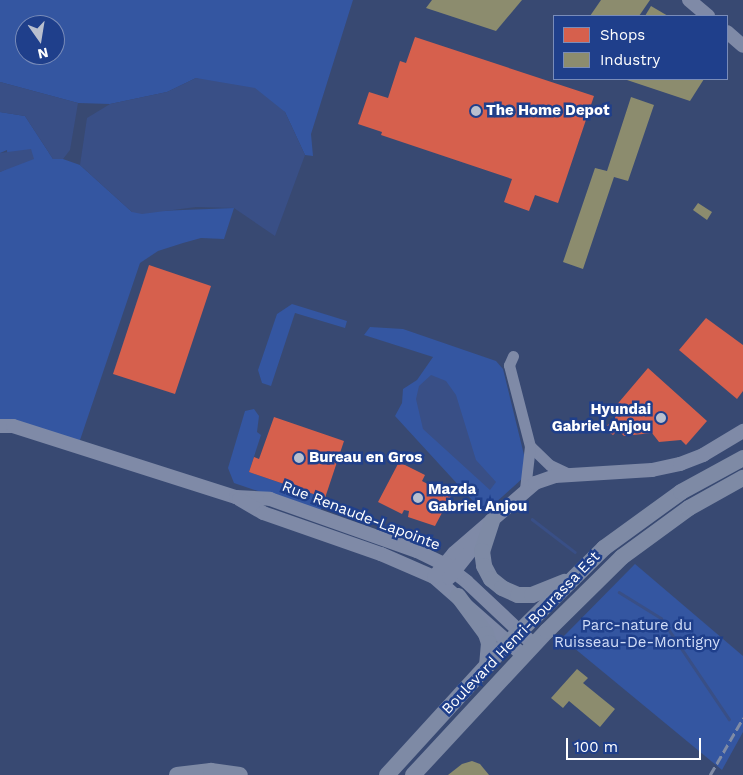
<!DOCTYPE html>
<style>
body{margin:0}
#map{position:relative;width:743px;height:775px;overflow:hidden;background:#384972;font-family:"Work Sans",sans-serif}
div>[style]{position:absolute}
.green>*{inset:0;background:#3456a1}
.water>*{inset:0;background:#394f86}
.shops>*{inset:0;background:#d6604d}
.industry>*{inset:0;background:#8c8c6e}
.stream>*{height:2.5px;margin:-1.25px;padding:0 1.25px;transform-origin:1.25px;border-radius:1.25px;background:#394f86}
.minor>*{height:11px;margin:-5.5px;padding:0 5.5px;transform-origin:5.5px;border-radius:5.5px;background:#7f8aa7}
.tertiary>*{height:14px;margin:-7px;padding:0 7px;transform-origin:7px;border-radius:7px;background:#7f8aa7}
.primary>*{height:16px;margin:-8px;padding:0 8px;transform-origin:8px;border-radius:8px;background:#7e8aa5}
.rail>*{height:2.5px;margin-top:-1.25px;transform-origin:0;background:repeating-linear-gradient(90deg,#7f8ba5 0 9px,transparent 0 13px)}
.dots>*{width:14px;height:14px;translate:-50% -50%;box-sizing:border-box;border:2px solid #1f3f8b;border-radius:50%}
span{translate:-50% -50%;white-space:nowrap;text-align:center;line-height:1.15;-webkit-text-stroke:5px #1f3f8b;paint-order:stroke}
.poi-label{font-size:15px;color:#fff;font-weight:700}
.left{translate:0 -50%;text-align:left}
.right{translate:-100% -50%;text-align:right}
.street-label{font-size:15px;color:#fff}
.park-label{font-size:15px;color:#d1ddf8}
.legend{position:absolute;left:553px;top:15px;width:175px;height:65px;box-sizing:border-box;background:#1f3f8b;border:1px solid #798cb9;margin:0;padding:6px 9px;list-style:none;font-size:15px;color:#fff}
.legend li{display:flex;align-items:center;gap:10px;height:25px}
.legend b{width:25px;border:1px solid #798cb9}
.north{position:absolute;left:15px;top:15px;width:50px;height:50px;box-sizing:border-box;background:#1f3f8b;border:1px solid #798cb9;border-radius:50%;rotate:167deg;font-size:14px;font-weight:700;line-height:20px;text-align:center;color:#fff}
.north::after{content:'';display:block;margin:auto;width:18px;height:22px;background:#b9bfce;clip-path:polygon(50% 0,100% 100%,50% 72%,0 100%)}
.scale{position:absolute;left:566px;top:738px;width:135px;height:22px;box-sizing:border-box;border:2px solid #fff;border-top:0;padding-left:6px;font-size:15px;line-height:18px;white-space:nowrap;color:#fff;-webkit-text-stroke:4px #1f3f8b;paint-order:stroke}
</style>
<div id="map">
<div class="green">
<i style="clip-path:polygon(evenodd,0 0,353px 0,311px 134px,313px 156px,305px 155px,285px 112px,196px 78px,167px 92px,110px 104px,78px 103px,0 82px,0 0,25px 25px,55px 25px,55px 55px,25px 55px,25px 25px)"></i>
<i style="clip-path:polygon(0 112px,25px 116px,53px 159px,63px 159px,80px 165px,132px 212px,234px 208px,224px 239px,201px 238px,183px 243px,158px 251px,140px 263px,78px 446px,0 426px,0 172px,8px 168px,7px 150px,0 153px)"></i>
<i style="clip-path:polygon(292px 304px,347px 321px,345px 328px,295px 313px,271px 386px,262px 383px,258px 370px,277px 314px)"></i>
<i style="clip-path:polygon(370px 327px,403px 329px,496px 361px,503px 369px,526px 463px,523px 478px,484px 513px,395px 416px,402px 403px,403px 389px,417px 380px,433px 357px,364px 335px)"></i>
<i style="clip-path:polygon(254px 409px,259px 416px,257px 432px,261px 435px,249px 472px,325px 498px,320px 512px,234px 483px,228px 468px,245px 411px)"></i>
<i style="clip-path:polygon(635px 564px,743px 656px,743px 732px,722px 770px,562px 638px)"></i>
</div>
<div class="water">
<i style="clip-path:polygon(196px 78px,255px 88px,285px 112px,305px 155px,275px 236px,234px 208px,196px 207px,142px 214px,132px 212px,80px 165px,87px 118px,110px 104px,167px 92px)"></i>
<i style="clip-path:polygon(0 82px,78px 103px,70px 150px,63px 159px,53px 159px,25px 116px,0 112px)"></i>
<i style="clip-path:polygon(31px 149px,34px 159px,0 172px,0 153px)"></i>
<i style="clip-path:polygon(431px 375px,446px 381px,456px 395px,476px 460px,496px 482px,490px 490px,423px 429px,416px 399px,419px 386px)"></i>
</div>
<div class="shops">
<i style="clip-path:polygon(415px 37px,594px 96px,558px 203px,535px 195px,529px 211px,504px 202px,512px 179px,381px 135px,382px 132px,358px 124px,369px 92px,388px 98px,400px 61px,406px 63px)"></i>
<i style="clip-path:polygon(149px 265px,211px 286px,175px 394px,113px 374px)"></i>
<i style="clip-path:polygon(706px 318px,743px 345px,743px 391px,737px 399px,679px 350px)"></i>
<i style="clip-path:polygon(648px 368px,707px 421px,686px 445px,681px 440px,659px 442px,652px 433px,624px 436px,618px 430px,613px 435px,604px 429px,619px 413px,614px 408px)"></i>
<i style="clip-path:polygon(274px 417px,344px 441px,325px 498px,249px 472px,254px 457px,259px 459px)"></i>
<i style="clip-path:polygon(399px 462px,425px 475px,422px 481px,433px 487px,435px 483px,453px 492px,435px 526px,408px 517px,409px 511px,404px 510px,402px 514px,378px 502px)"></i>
</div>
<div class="industry">
<i style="clip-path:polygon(432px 0,522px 0,496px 31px,426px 8px)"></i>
<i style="clip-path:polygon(601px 0,650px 0,639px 16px,590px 16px)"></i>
<i style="clip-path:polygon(651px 6px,668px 16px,645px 16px)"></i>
<i style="clip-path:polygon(624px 79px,704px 79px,690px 101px)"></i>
<i style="clip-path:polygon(631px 97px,654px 105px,628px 181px,614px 177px,583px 269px,563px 262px,595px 168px,607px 171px)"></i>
<i style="clip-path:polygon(698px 203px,712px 212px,707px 220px,693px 210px)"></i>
<i style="clip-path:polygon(577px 669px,588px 678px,583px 683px,615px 709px,600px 727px,569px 701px,563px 708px,551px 698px)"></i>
<i style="clip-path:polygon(472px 761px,480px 764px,489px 775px,448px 775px,462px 764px)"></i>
</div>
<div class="stream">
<i style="left:532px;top:519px;width:54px;rotate:37.5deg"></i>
<i style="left:619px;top:592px;width:49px;rotate:31.8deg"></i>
<i style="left:661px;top:618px;width:122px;rotate:56deg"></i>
</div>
<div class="minor">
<i style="left:513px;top:356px;width:10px;rotate:114deg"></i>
<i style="left:509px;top:365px;width:84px;rotate:75.5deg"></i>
<i style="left:530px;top:446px;width:28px;rotate:44deg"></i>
<i style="left:550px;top:465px;width:21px;rotate:25deg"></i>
<i style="left:525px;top:489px;width:43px;rotate:-83.4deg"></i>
</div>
<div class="tertiary">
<i style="left:689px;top:0;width:25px;rotate:40deg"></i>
<i style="left:727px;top:32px;width:21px;rotate:41deg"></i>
<i style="left:0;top:426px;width:13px"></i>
<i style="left:13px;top:426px;width:234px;rotate:17.7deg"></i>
<i style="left:236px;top:497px;width:34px;rotate:3deg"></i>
<i style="left:270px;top:499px;width:156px;rotate:19.5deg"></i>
<i style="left:417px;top:551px;width:30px;rotate:26deg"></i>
<i style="left:444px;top:564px;width:29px;rotate:38deg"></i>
<i style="left:467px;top:582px;width:92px;rotate:43.2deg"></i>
<i style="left:239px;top:499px;width:28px;rotate:30deg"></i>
<i style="left:263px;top:513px;width:125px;rotate:19.2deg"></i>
<i style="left:381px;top:554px;width:58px;rotate:23.5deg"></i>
<i style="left:434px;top:577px;width:120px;rotate:41.3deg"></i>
<i style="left:434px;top:577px;width:31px;rotate:-50deg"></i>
<i style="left:454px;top:553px;width:107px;rotate:-40.8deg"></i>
<i style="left:535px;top:483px;width:21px;rotate:-19deg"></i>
<i style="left:555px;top:476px;width:97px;rotate:-3.5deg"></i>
<i style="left:652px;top:470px;width:29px;rotate:-12deg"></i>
<i style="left:680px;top:464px;width:25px;rotate:-21deg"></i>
<i style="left:703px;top:455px;width:47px;rotate:-31deg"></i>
<i style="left:449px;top:578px;width:56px;rotate:-51.5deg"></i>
</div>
<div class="primary">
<i style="left:492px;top:521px;width:32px;rotate:108deg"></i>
<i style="left:482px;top:551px;width:15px;rotate:82deg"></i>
<i style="left:484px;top:566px;width:15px;rotate:62deg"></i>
<i style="left:491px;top:579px;width:14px;rotate:39deg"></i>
<i style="left:502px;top:588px;width:17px;rotate:24deg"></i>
<i style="left:518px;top:595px;width:14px"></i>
<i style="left:532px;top:595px;width:35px;rotate:-22deg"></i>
<i style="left:458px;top:596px;width:47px;rotate:53.6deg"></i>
<i style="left:486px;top:634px;width:9px;rotate:72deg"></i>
<i style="left:489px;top:643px;width:23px;rotate:95deg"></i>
<i style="left:177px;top:775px;width:34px;rotate:-7deg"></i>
<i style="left:211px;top:771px;width:29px;rotate:8deg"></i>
<i style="left:387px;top:775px;width:171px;rotate:-47.6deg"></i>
<i style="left:502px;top:649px;width:144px;rotate:-44.7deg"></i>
<i style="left:604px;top:548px;width:95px;rotate:-36deg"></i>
<i style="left:681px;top:492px;width:71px;rotate:-28.7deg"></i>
<i style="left:413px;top:775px;width:197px;rotate:-47.1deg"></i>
<i style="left:547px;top:631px;width:105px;rotate:-44.6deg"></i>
<i style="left:622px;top:557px;width:83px;rotate:-36.2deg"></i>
<i style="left:689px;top:508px;width:62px;rotate:-29.1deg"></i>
</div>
<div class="rail">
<i style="left:710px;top:775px;width:66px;rotate:-59.9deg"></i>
</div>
<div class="dots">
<i style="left:476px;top:111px;background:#b9bfce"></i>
<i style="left:661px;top:418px;background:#b9bfce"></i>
<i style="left:299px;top:458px;background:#b9bfce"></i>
<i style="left:418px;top:498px;background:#b9bfce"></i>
</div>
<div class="poi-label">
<span class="left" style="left:486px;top:111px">The Home Depot</span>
<span class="right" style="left:651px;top:418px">Hyundai<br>Gabriel Anjou</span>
<span class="left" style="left:309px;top:458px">Bureau en Gros</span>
<span class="left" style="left:428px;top:498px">Mazda<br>Gabriel Anjou</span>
</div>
<div class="street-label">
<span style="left:361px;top:516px;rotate:21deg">Rue Renaude-Lapointe</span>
<span style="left:521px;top:633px;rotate:-46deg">Boulevard Henri-Bourassa Est</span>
</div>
<div class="park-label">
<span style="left:637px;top:634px">Parc-nature du<br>Ruisseau-De-Montigny</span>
</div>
<ul class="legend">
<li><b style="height:14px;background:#d6604d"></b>Shops</li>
<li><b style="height:14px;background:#8c8c6e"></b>Industry</li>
</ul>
<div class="north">N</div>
<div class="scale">100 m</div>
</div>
